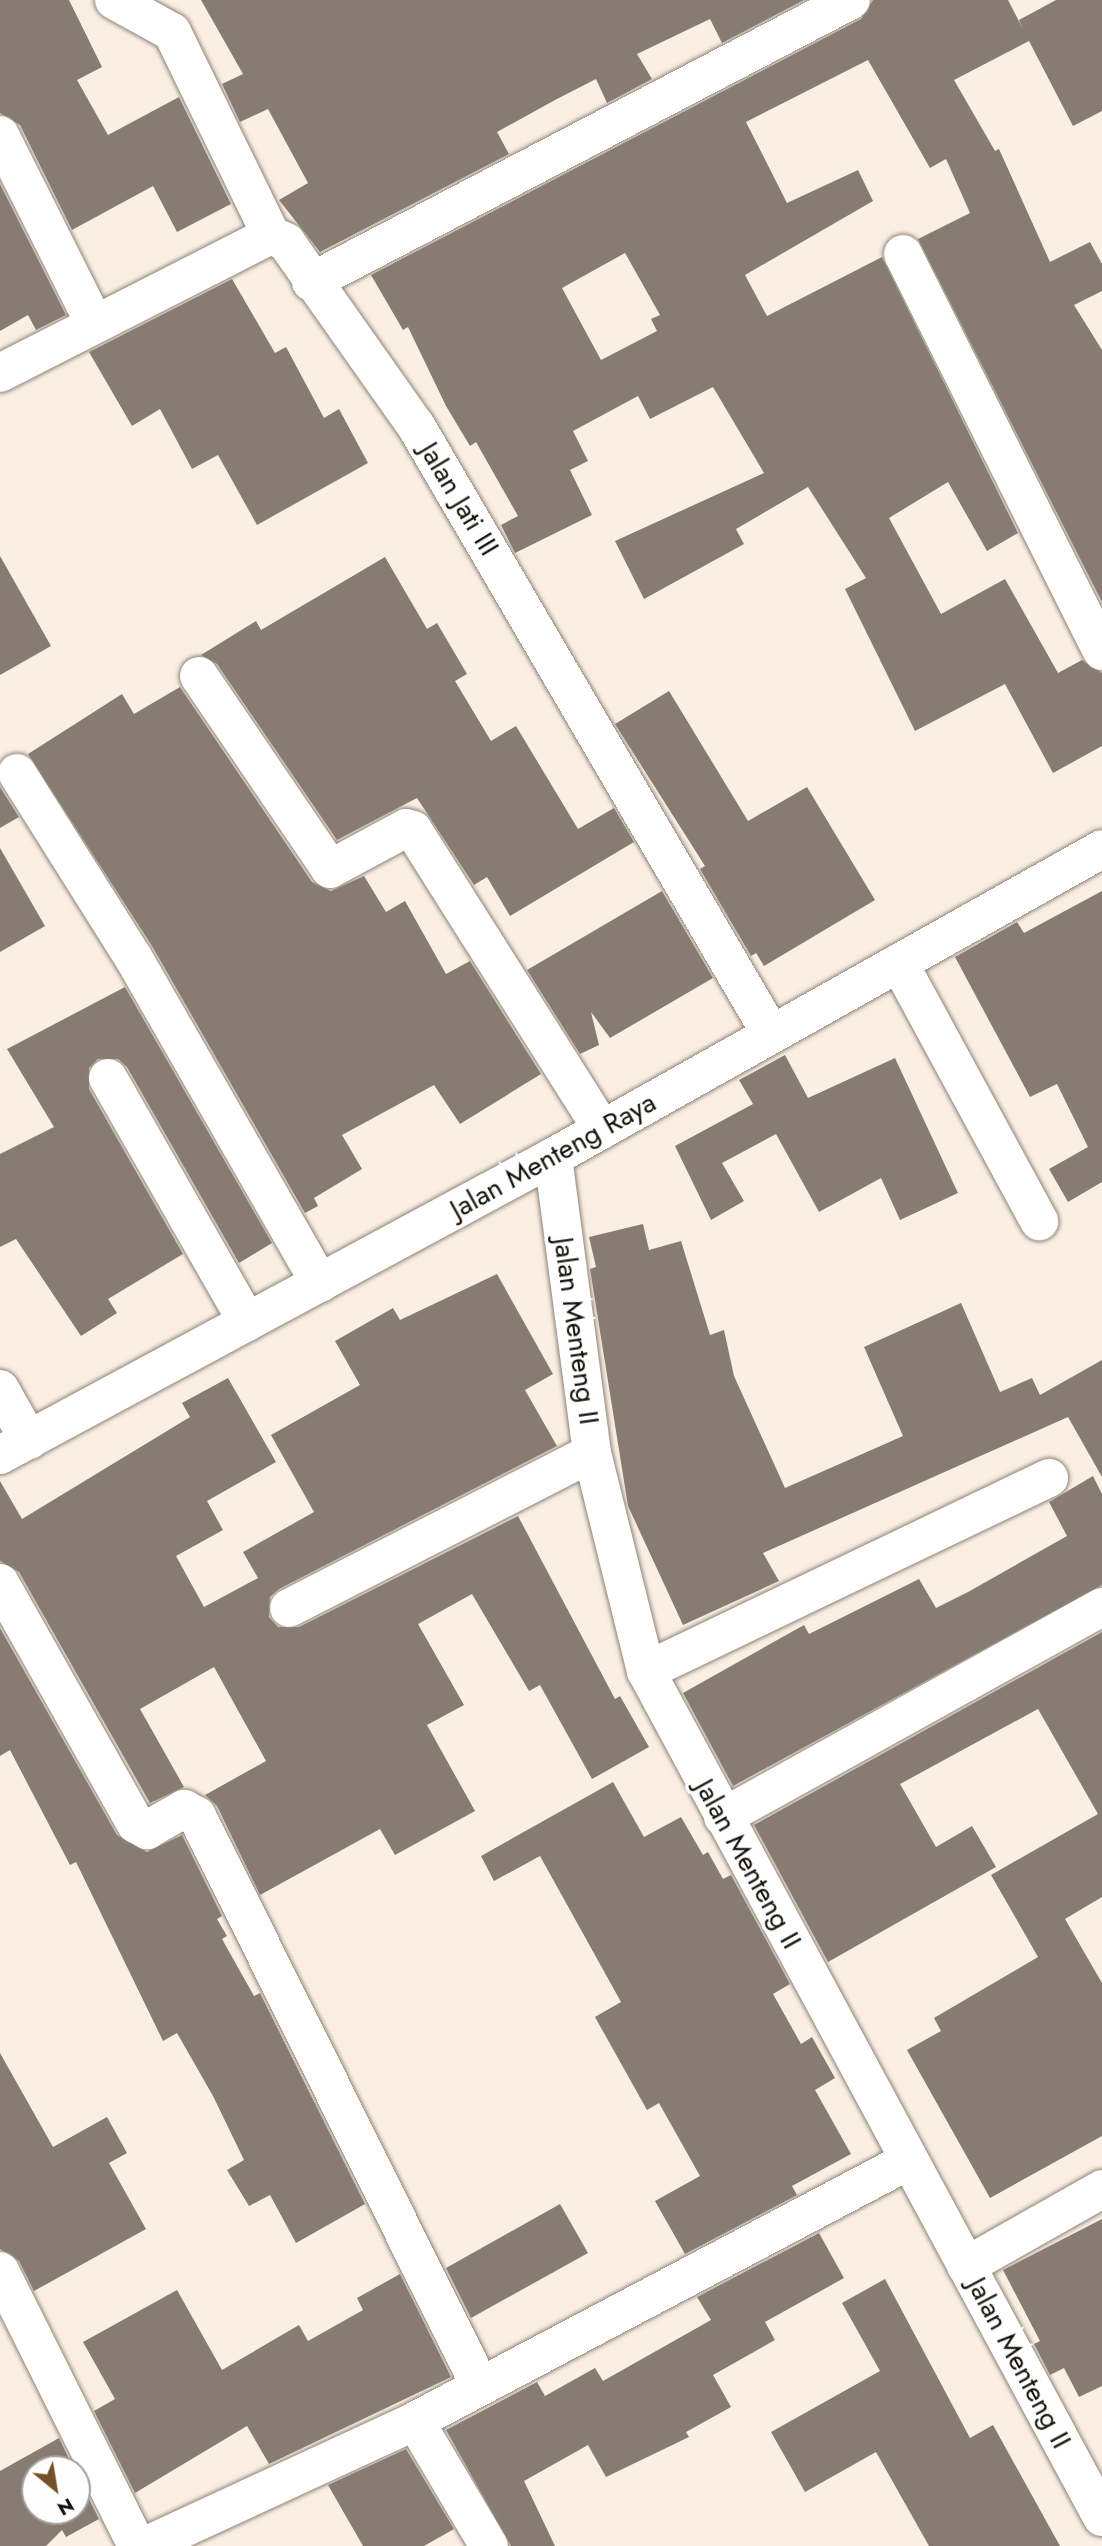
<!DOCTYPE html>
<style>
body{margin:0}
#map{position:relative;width:1102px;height:2546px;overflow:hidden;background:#fbefe3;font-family:Jost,sans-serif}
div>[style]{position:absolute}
.building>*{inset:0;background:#877c72}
.roads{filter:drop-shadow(0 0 2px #8d8277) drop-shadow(0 0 2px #8d8277)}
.minor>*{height:38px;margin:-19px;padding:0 19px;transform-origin:19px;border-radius:19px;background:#fff}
span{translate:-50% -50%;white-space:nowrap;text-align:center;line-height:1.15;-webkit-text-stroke:7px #fefefe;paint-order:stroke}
.street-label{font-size:28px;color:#15110d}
.north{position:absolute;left:21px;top:2455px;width:70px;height:70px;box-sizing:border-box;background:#fefefe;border:2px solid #a19f9e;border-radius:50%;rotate:150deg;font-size:19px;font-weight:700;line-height:28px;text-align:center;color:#15110d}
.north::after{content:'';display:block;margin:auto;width:24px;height:32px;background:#75512b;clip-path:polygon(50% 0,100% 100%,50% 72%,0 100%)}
</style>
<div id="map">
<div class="building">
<i style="clip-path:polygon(0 0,69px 0,102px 67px,77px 80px,108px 135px,179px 97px,231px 204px,177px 232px,153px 186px,72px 230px,20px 125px,0 113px)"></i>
<i style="clip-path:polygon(201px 0,804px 0,722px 43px,710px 19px,637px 54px,652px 79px,607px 103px,596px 79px,555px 100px,497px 132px,509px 154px,320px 252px,279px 200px,308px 183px,268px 109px,240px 122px,222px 84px,243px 74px)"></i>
<i style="clip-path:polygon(evenodd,873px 0,1008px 0,1023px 29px,1019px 20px,1056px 0,1102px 0,1102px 111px,1073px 126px,1029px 41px,954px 80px,995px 151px,999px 149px,1050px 262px,1090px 242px,1102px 264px,1102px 291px,1074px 305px,1102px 350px,1102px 602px,918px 239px,970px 213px,946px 159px,930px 168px,868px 60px,746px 122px,787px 203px,858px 170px,873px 201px,745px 275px,767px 316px,882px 257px,1018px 533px,987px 551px,948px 482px,889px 518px,941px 614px,1005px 579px,1058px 673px,1082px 660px,1102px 673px,1102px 746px,1053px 773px,1005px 684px,915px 731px,845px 589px,866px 578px,808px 487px,736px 529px,744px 544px,644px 599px,615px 541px,764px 473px,713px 387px,650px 419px,638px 396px,573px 431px,588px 461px,570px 470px,592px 515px,515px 553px,501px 525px,518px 516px,476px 442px,470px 446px,446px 406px,408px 327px,403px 330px,371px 275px,861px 19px,873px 0,625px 253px,660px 315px,651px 319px,657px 331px,601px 360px,562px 288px,625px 253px)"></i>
<i style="clip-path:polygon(0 184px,66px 315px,36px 330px,28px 315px,0 331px)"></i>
<i style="clip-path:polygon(232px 279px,275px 353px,286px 347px,324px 418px,339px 409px,368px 463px,257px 525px,218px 455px,192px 469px,160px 409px,132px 426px,89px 352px)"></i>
<i style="clip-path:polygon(0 556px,51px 646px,0 675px)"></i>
<i style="clip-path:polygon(385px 557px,427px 629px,437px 623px,467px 674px,455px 681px,491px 741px,516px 726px,578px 829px,614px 808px,634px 842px,510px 916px,487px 877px,474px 885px,417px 798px,337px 840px,217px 664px,201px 655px,256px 621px,261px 630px)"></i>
<i style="clip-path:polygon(180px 687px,312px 882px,331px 891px,364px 876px,386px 912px,405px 901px,446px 974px,470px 961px,541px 1074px,460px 1124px,434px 1085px,342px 1135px,362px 1169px,314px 1198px,318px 1206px,305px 1213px,152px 946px,28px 754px,122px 694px,134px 714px)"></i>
<i style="clip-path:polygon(669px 691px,748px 821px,807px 787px,875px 900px,764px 966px,756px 953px,751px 956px,700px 869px,705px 866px,615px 724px)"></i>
<i style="clip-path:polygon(0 787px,19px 817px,0 828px)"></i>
<i style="clip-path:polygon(0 848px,45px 926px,0 952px)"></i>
<i style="clip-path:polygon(662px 891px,713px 978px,610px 1038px,591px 1012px,599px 1045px,580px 1054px,527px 970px)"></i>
<i style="clip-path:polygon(1102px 891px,1102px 1182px,1068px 1202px,1049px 1169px,1088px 1147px,1057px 1084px,1030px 1097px,955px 957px,1017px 922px,1024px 933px)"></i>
<i style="clip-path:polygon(125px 987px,272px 1243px,239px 1263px,127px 1067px,118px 1059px,98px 1059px,89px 1068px,89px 1089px,183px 1254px,108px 1299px,117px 1313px,81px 1336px,16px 1239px,0 1247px,0 1154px,54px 1127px,7px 1049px)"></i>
<i style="clip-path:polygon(785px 1055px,808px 1098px,895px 1058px,958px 1193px,900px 1220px,881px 1178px,819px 1212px,776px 1134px,722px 1163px,744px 1201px,711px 1220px,675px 1146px,753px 1104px,739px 1080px)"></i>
<i style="clip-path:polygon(643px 1224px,649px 1250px,681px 1241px,710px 1335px,724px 1330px,734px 1376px,785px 1488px,903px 1436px,864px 1347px,961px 1303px,1000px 1392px,1032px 1378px,1040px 1395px,1102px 1360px,1102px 1477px,1068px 1417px,763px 1553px,779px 1581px,683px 1625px,628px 1506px,590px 1269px,596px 1267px,589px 1237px)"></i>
<i style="clip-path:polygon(497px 1274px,553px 1374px,525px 1390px,557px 1446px,279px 1589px,270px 1597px,269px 1617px,278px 1627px,299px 1627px,518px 1516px,615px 1699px,620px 1696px,649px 1747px,592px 1779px,540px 1685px,529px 1691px,472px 1594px,418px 1624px,464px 1705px,427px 1725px,475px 1811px,395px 1855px,380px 1829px,260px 1895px,217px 1806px,205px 1795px,266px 1761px,214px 1667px,140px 1709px,184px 1787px,150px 1803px,19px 1572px,0 1561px,0 1481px,22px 1519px,190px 1417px,182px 1403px,228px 1378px,276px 1462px,207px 1501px,223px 1530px,176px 1556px,204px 1607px,258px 1578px,243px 1552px,314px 1512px,271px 1435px,360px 1385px,335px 1341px,393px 1308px,400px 1320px)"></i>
<i style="clip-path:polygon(1093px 1476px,1102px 1494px,1102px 1585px,733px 1786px,683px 1693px,804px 1625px,809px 1634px,919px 1579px,936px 1608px,968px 1592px,1067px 1536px,1049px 1502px)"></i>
<i style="clip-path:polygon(0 1628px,117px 1835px,147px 1852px,182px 1835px,222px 1916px,217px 1919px,227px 1936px,222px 1939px,254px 1996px,260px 1993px,365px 2204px,296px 2243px,270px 2195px,249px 2206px,227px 2170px,244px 2160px,213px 2096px,177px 2033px,163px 2041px,76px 1862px,70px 1865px,10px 1750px,0 1756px)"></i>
<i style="clip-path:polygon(1102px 1632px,1102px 1897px,1065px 1919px,1102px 1983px,1102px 2136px,990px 2198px,907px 2050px,941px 2031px,934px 2018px,1038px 1957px,991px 1875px,1098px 1814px,1038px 1709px,900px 1784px,936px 1847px,972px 1826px,996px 1867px,828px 1962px,754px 1825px)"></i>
<i style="clip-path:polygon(613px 1782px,644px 1837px,681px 1817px,703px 1855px,708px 1852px,723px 1879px,731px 1875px,790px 1984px,773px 1994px,801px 2044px,812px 2037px,835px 2078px,815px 2090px,851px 2154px,792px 2186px,797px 2195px,685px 2254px,655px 2201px,700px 2176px,659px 2103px,647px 2110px,595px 2017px,621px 2002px,540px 1856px,494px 1881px,481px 1856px)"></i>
<i style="clip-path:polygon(0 2053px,53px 2147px,107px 2117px,127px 2153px,109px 2163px,146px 2229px,34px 2291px,19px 2261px,0 2249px)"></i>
<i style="clip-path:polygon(560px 2204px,588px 2253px,471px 2318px,446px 2268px)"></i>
<i style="clip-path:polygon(1102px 2219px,1102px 2386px,1079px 2397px,1064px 2368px,1050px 2375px,1034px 2344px,1040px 2341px,1003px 2270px)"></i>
<i style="clip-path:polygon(819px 2233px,844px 2278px,765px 2322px,775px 2340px,713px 2375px,731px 2407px,686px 2432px,689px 2437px,606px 2477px,588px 2445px,524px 2481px,555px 2546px,511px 2546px,446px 2430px,537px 2382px,545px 2396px,595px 2368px,603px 2381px,711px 2320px,697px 2297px)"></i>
<i style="clip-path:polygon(400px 2274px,451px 2377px,269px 2464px,247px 2426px,135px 2493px,94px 2411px,115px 2399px,83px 2342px,177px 2290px,222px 2370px,299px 2325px,308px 2341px,363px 2310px,357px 2298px)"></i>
<i style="clip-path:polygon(885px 2279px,970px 2438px,993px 2425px,1060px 2546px,929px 2546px,876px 2452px,805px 2492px,771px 2432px,880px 2371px,842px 2303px)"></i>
<i style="clip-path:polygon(59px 2438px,74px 2469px,35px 2469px,35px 2511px,77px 2511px,77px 2475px,99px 2519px,66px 2537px,62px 2530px,46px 2546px,0 2546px,0 2471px)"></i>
<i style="clip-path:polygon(406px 2449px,454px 2529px,424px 2546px,363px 2546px,328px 2485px)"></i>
</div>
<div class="roads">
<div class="minor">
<i style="left:114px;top:0;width:66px;rotate:28.9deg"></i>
<i style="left:172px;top:32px;width:226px;rotate:64deg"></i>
<i style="left:271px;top:235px;width:17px;rotate:25deg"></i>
<i style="left:286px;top:242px;width:225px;rotate:54.8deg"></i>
<i style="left:416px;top:426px;width:704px;rotate:59.72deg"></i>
<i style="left:0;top:135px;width:210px;rotate:63.4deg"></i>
<i style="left:903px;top:254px;width:444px;rotate:63.4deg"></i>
<i style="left:311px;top:282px;width:609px;rotate:-27.57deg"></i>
<i style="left:0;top:373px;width:304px;rotate:-27deg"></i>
<i style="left:199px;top:676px;width:233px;rotate:55.8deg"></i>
<i style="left:330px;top:869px;width:86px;rotate:-28.3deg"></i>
<i style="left:406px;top:828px;width:7px;rotate:16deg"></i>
<i style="left:413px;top:830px;width:354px;rotate:57.7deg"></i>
<i style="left:17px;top:773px;width:218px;rotate:57.8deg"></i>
<i style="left:133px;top:957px;width:376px;rotate:60.2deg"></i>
<i style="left:899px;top:963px;width:294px;rotate:61.5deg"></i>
<i style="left:108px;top:1078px;width:281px;rotate:60.3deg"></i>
<i style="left:553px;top:1157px;width:299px;rotate:82.5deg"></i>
<i style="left:592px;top:1453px;width:225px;rotate:76.1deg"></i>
<i style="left:646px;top:1671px;width:961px;rotate:61.68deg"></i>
<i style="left:0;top:1389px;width:59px;rotate:60.4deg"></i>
<i style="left:0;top:1455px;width:628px;rotate:-28.32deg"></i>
<i style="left:553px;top:1157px;width:629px;rotate:-29.29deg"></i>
<i style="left:0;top:1583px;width:277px;rotate:60.6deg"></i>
<i style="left:136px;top:1824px;width:13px;rotate:29deg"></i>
<i style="left:147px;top:1830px;width:43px;rotate:-29.6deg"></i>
<i style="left:184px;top:1809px;width:15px;rotate:28deg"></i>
<i style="left:197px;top:1816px;width:636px;rotate:63.6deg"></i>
<i style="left:289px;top:1608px;width:340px;rotate:-27.1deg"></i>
<i style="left:646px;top:1671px;width:447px;rotate:-25.6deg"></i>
<i style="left:723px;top:1817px;width:433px;rotate:-29deg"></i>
<i style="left:966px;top:2266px;width:156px;rotate:-29.5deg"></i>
<i style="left:0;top:2271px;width:307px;rotate:63.5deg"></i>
<i style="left:415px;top:2421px;width:145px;rotate:59.4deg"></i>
<i style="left:145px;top:2546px;width:298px;rotate:-24.8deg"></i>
<i style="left:415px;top:2421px;width:557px;rotate:-27.81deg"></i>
</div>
</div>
<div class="street-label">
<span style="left:459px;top:499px;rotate:59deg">Jalan Jati III</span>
<span style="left:553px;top:1156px;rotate:-29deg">Jalan Menteng Raya</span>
<span style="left:576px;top:1331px;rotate:82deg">Jalan Menteng II</span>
<span style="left:748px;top:1864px;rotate:61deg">Jalan Menteng II</span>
<span style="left:1019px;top:2363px;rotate:62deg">Jalan Menteng II</span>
</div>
<div class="north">N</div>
</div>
